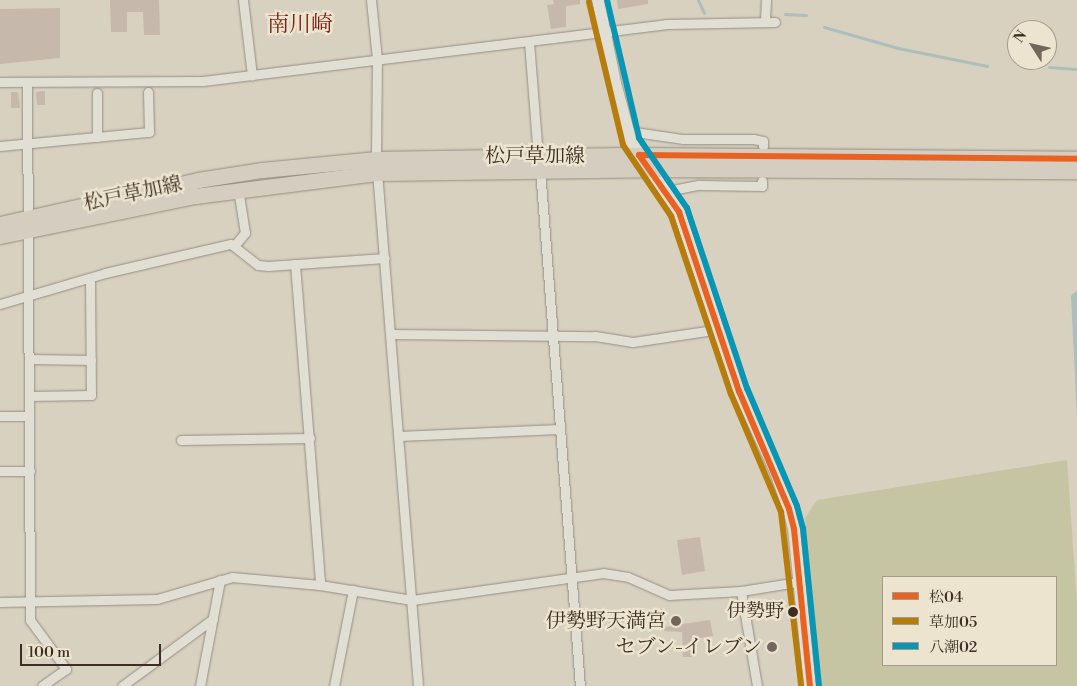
<!DOCTYPE html>
<meta charset="utf-8">
<style>
body{margin:0}
#map{position:relative;width:1077px;height:686px;overflow:hidden;background:#d8d1c0;font-family:"Libre Bodoni","Noto Serif JP",serif}
div>[style]{position:absolute}
.green>*{inset:0;background:#c6c5a3}
.water>*{inset:0;background:#adbebb}
.stream>*{height:3px;margin:-1.5px;padding:0 1.5px;transform-origin:1.5px;border-radius:1.5px;background:#adbebb}
.building>*{inset:0;background:#c6b8aa}
.roads{filter:drop-shadow(0 0 1px #948e84) drop-shadow(0 0 1px #948e84)}
.street>*{height:9px;margin:-4.5px;padding:0 4.5px;transform-origin:4.5px;border-radius:4.5px;background:#e1ded4}
.secondary>*{height:12px;margin:-6px;padding:0 6px;transform-origin:6px;border-radius:6px;background:#e1ded4}
.primary>*{height:15px;margin:-7.5px;padding:0 7.5px;transform-origin:7.5px;border-radius:7.5px;background:#d5cec0}
.bus-1>*{height:6px;margin:-3px;padding:0 3px;transform-origin:3px;border-radius:3px;background:#e96222}
.bus-2>*{height:6px;margin:-3px;padding:0 3px;transform-origin:3px;border-radius:3px;background:#b67c0c}
.bus-3>*{height:6px;margin:-3px;padding:0 3px;transform-origin:3px;border-radius:3px;background:#0996b4}
.dots>*{width:14px;height:14px;translate:-50% -50%;box-sizing:border-box;border:2px solid #ece4cf;border-radius:50%}
span{translate:-50% -50%;white-space:nowrap;text-align:center;line-height:1.15;-webkit-text-stroke:5px #ece4cf;paint-order:stroke}
.bus-label{font-size:19px;color:#3d2d23}
.right{translate:-100% -50%;text-align:right}
.street-label{font-size:20px;color:#3d2d23}
.poi-label{font-size:20px;color:#3d2d23}
.quarter-label{font-size:22px;color:#7a1f14}
.legend{position:absolute;left:882px;top:576px;width:175px;height:90px;box-sizing:border-box;background:#ece4cf;border:1px solid #a69b8a;margin:0;padding:6px 9px;list-style:none;font-size:15px;color:#3d2d23}
.legend li{display:flex;align-items:center;gap:10px;height:25px}
.legend b{width:25px;border:1px solid #a69b8a}
.north{position:absolute;left:1007px;top:20px;width:50px;height:50px;box-sizing:border-box;background:#ece4cf;border:1px solid #a69b8a;border-radius:50%;rotate:305deg;font-size:14px;font-weight:700;line-height:20px;text-align:center;color:#3d2d23}
.north::after{content:'';display:block;margin:auto;width:18px;height:22px;background:#73665a;clip-path:polygon(50% 0,100% 100%,50% 72%,0 100%)}
.scale{position:absolute;left:20px;top:644px;width:141px;height:22px;box-sizing:border-box;border:2px solid #3d2d23;border-top:0;padding-left:6px;font-size:15px;line-height:18px;white-space:nowrap;color:#3d2d23;-webkit-text-stroke:4px #ece4cf;paint-order:stroke}
</style>
<div id="map">
<div class="green">
<i style="clip-path:polygon(evenodd,1067px 460px,1077px 603px,1077px 686px,819px 686px,805px 518px,817px 500px,1067px 460px,883px 577px,1056px 577px,1056px 665px,883px 665px,883px 577px)"></i>
</div>
<div class="water">
<i style="clip-path:polygon(1077px 290px,1077px 418px,1071px 296px)"></i>
</div>
<div class="stream">
<i style="left:698px;top:0;width:14px;rotate:65deg"></i>
<i style="left:785px;top:14px;width:21px;rotate:3deg"></i>
<i style="left:824px;top:27px;width:77px;rotate:15.8deg"></i>
<i style="left:898px;top:48px;width:91px;rotate:11.4deg"></i>
<i style="left:1049px;top:67px;width:28px;rotate:4deg"></i>
</div>
<div class="building">
<i style="clip-path:polygon(110px 0,159px 0,160px 35px,144px 35px,143px 12px,127px 12px,127px 32px,111px 32px)"></i>
<i style="clip-path:polygon(553px 0,580px 0,580px 4px,566px 6px,566px 27px,551px 29px,547px 5px,554px 4px)"></i>
<i style="clip-path:polygon(617px 0,648px 0,648px 4px,618px 9px)"></i>
<i style="clip-path:polygon(60px 8px,60px 58px,0 64px,0 9px)"></i>
<i style="clip-path:polygon(45px 91px,45px 105px,37px 105px,36px 92px)"></i>
<i style="clip-path:polygon(11px 92px,18px 92px,20px 108px,11px 108px)"></i>
<i style="clip-path:polygon(700px 537px,705px 571px,682px 575px,677px 540px)"></i>
<i style="clip-path:polygon(672px 617px,682px 617px,682px 624px,710px 620px,713px 636px,693px 639px,692px 657px,683px 657px,682px 632px,664px 631px,663px 627px,674px 626px)"></i>
</div>
<div class="roads">
<div class="street">
<i style="left:243px;top:0;width:76px;rotate:83.2deg"></i>
<i style="left:371px;top:0;width:59px;rotate:84.2deg"></i>
<i style="left:377px;top:59px;width:100px;rotate:90.6deg"></i>
<i style="left:376px;top:159px;width:529px;rotate:85.44deg"></i>
<i style="left:765px;top:20px;width:20px;rotate:-87deg"></i>
<i style="left:529px;top:42px;width:114px;rotate:85.5deg"></i>
<i style="left:0;top:82px;width:203px;rotate:-0.3deg"></i>
<i style="left:203px;top:81px;width:466px;rotate:-7deg"></i>
<i style="left:666px;top:24px;width:109px;rotate:-1.1deg"></i>
<i style="left:27px;top:82px;width:538px;rotate:89.68deg"></i>
<i style="left:30px;top:620px;width:61px;rotate:53.7deg"></i>
<i style="left:66px;top:669px;width:29px;rotate:145deg"></i>
<i style="left:97px;top:93px;width:44px;rotate:90deg"></i>
<i style="left:628px;top:131px;width:56px;rotate:8.3deg"></i>
<i style="left:683px;top:139px;width:70px"></i>
<i style="left:753px;top:139px;width:10px;rotate:11deg"></i>
<i style="left:763px;top:141px;width:5px;rotate:90deg"></i>
<i style="left:0;top:146px;width:150px;rotate:-5.4deg"></i>
<i style="left:149px;top:132px;width:40px;rotate:-91.4deg"></i>
<i style="left:540px;top:169px;width:519px;rotate:85.58deg"></i>
<i style="left:667px;top:191px;width:33px;rotate:-11deg"></i>
<i style="left:699px;top:185px;width:63px;rotate:0.9deg"></i>
<i style="left:762px;top:186px;width:5px;rotate:-90deg"></i>
<i style="left:234px;top:246px;width:17px;rotate:-50deg"></i>
<i style="left:245px;top:233px;width:45px;rotate:-99deg"></i>
<i style="left:295px;top:264px;width:322px;rotate:85.5deg"></i>
<i style="left:0;top:304px;width:109px;rotate:-16.4deg"></i>
<i style="left:105px;top:273px;width:129px;rotate:-13deg"></i>
<i style="left:231px;top:244px;width:34px;rotate:38deg"></i>
<i style="left:258px;top:265px;width:10px;rotate:6deg"></i>
<i style="left:268px;top:266px;width:117px;rotate:-3.9deg"></i>
<i style="left:391px;top:334px;width:204px;rotate:0.6deg"></i>
<i style="left:595px;top:336px;width:38px;rotate:9deg"></i>
<i style="left:633px;top:342px;width:88px;rotate:-8.5deg"></i>
<i style="left:29px;top:359px;width:62px;rotate:0.9deg"></i>
<i style="left:29px;top:396px;width:62px;rotate:-0.9deg"></i>
<i style="left:91px;top:395px;width:117px;rotate:-90.5deg"></i>
<i style="left:0;top:416px;width:29px"></i>
<i style="left:399px;top:436px;width:160px;rotate:-2.5deg"></i>
<i style="left:181px;top:440px;width:129px;rotate:-0.9deg"></i>
<i style="left:0;top:471px;width:30px"></i>
<i style="left:741px;top:591px;width:96px;rotate:80.4deg"></i>
<i style="left:0;top:602px;width:157px;rotate:-1.1deg"></i>
<i style="left:157px;top:599px;width:78px;rotate:-16.3deg"></i>
<i style="left:232px;top:577px;width:88px;rotate:5.2deg"></i>
<i style="left:320px;top:585px;width:93px;rotate:9.3deg"></i>
<i style="left:412px;top:600px;width:193px;rotate:-8deg"></i>
<i style="left:603px;top:573px;width:25px;rotate:9deg"></i>
<i style="left:628px;top:577px;width:45px;rotate:23.7deg"></i>
<i style="left:669px;top:595px;width:72px;rotate:-3.2deg"></i>
<i style="left:741px;top:591px;width:58px;rotate:-9deg"></i>
<i style="left:122px;top:686px;width:113px;rotate:-36.4deg"></i>
<i style="left:200px;top:686px;width:108px;rotate:-79.3deg"></i>
<i style="left:334px;top:686px;width:98px;rotate:-78.8deg"></i>
</div>
<div class="secondary">
<i style="left:598px;top:0;width:85px;rotate:78.4deg"></i>
<i style="left:615px;top:83px;width:61px;rotate:74.8deg"></i>
<i style="left:631px;top:142px;width:85px;rotate:55.6deg"></i>
<i style="left:679px;top:212px;width:189px;rotate:71.5deg"></i>
<i style="left:739px;top:391px;width:89px;rotate:65.4deg"></i>
<i style="left:776px;top:472px;width:39px;rotate:71deg"></i>
<i style="left:789px;top:509px;width:21px;rotate:76deg"></i>
<i style="left:794px;top:529px;width:158px;rotate:84.2deg"></i>
</div>
<div class="primary">
<i style="left:0;top:224px;width:203px;rotate:-12.5deg"></i>
<i style="left:198px;top:180px;width:65px;rotate:-8.9deg"></i>
<i style="left:262px;top:170px;width:115px;rotate:-5.5deg"></i>
<i style="left:376px;top:159px;width:263px;rotate:-0.9deg"></i>
<i style="left:639px;top:155px;width:438px;rotate:0.5deg"></i>
<i style="left:0;top:236px;width:199px;rotate:-11.6deg"></i>
<i style="left:195px;top:196px;width:183px;rotate:-7.2deg"></i>
<i style="left:377px;top:173px;width:272px;rotate:-0.8deg"></i>
<i style="left:649px;top:169px;width:428px;rotate:0.3deg"></i>
</div>
</div>
<div class="bus-1">
<i style="left:639px;top:155px;width:70px;rotate:54.9deg"></i>
<i style="left:679px;top:212px;width:189px;rotate:71.5deg"></i>
<i style="left:739px;top:391px;width:128px;rotate:67deg"></i>
<i style="left:789px;top:509px;width:21px;rotate:76deg"></i>
<i style="left:794px;top:529px;width:158px;rotate:84.2deg"></i>
<i style="left:639px;top:155px;width:438px;rotate:0.5deg"></i>
</div>
<div class="bus-2">
<i style="left:589px;top:2px;width:147px;rotate:76.6deg"></i>
<i style="left:623px;top:145px;width:86px;rotate:55.9deg"></i>
<i style="left:671px;top:216px;width:188px;rotate:71.4deg"></i>
<i style="left:731px;top:394px;width:128px;rotate:67deg"></i>
<i style="left:781px;top:512px;width:175px;rotate:83.4deg"></i>
</div>
<div class="bus-3">
<i style="left:607px;top:0;width:142px;rotate:76.9deg"></i>
<i style="left:639px;top:138px;width:85px;rotate:55.6deg"></i>
<i style="left:687px;top:208px;width:190px;rotate:71.6deg"></i>
<i style="left:747px;top:388px;width:128px;rotate:67deg"></i>
<i style="left:797px;top:506px;width:23px;rotate:75deg"></i>
<i style="left:803px;top:528px;width:158px;rotate:84.2deg"></i>
</div>
<div class="dots">
<i style="left:793px;top:612px;background:#3d2d23"></i>
<i style="left:676px;top:621px;background:#73665a"></i>
<i style="left:772px;top:647px;background:#73665a"></i>
</div>
<div class="bus-label">
<span class="right" style="left:784px;top:612px">伊勢野</span>
</div>
<div class="street-label">
<span style="left:535px;top:156px">松戸草加線</span>
<span style="left:133px;top:194px;rotate:-12deg">松戸草加線</span>
</div>
<div class="poi-label">
<span class="right" style="left:666px;top:621px">伊勢野天満宮</span>
<span class="right" style="left:762px;top:647px">セブン-イレブン</span>
</div>
<div class="quarter-label">
<span style="left:300px;top:25px">南川崎</span>
</div>
<ul class="legend">
<li><b style="height:6px;background:#e96222"></b>松04</li>
<li><b style="height:6px;background:#b67c0c"></b>草加05</li>
<li><b style="height:6px;background:#0996b4"></b>八潮02</li>
</ul>
<div class="north">N</div>
<div class="scale">100 m</div>
</div>
